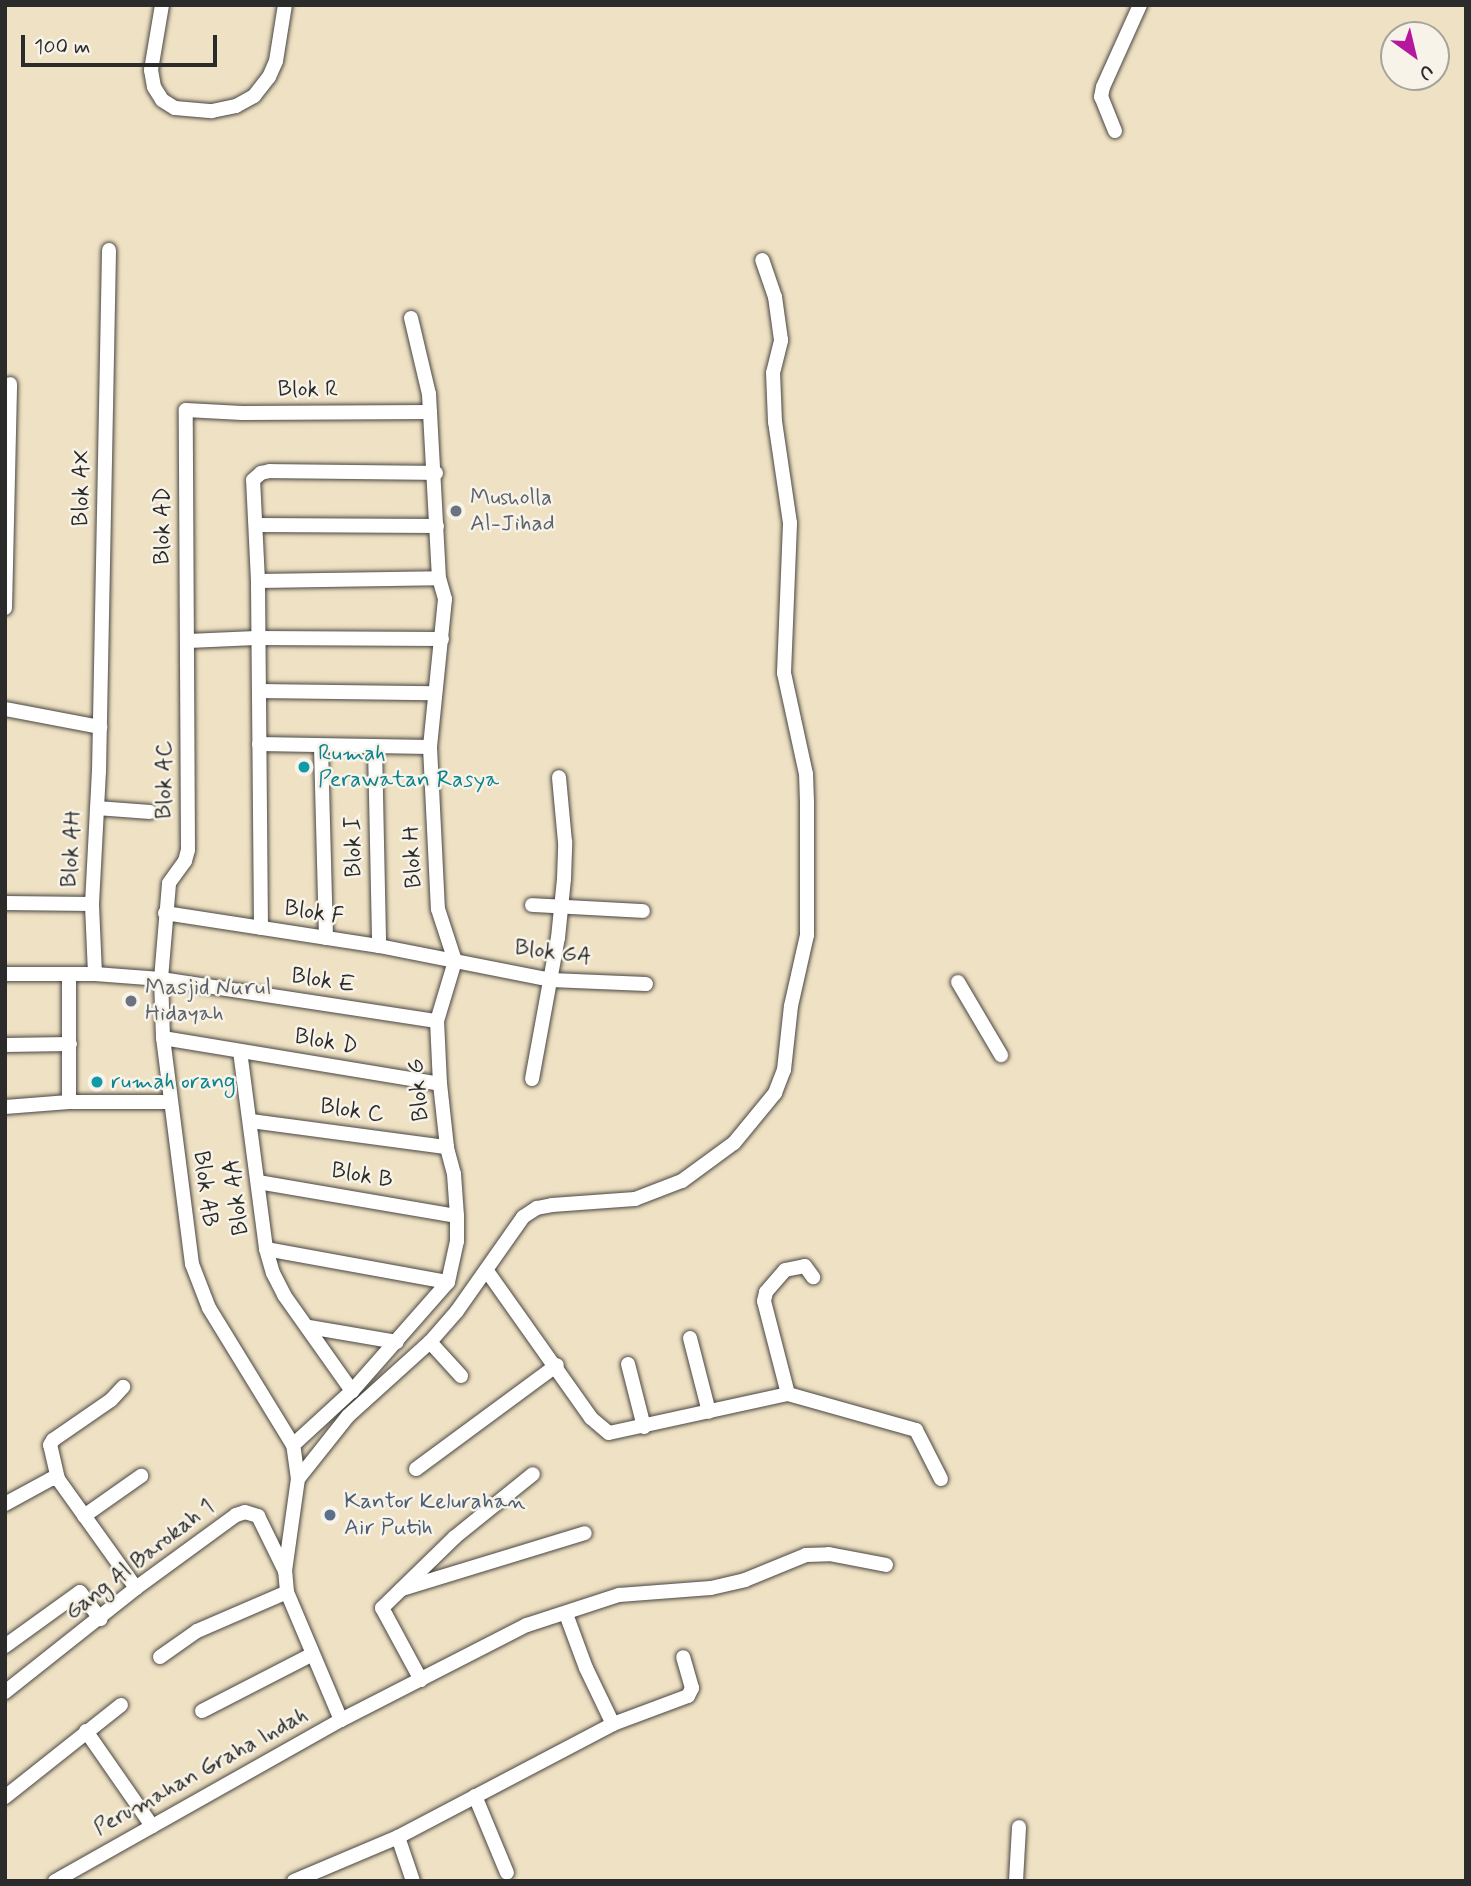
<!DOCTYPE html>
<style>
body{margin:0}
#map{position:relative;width:1471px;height:1886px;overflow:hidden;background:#efe1c3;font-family:Mynerve,sans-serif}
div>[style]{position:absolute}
.roads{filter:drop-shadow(0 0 2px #484642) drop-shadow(0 0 2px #484642)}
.street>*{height:14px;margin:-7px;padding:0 7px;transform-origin:7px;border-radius:7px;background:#fff}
.dots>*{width:19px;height:19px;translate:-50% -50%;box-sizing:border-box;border:4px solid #f7f3e8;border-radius:50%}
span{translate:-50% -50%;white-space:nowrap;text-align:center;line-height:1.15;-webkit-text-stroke:5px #f7f3e8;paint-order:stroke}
.street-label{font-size:23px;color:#2b2b2b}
.worship-label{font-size:23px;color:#5b616d}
.left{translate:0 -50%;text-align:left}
.culture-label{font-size:23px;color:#0d838f}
.service-label{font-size:23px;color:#4e5e75}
.frame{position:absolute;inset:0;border:7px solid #2b2b2b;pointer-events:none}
.north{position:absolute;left:1380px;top:21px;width:70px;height:70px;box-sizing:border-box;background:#f7f3e8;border:2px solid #a5a39c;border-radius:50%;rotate:146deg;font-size:19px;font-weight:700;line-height:28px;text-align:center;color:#2b2b2b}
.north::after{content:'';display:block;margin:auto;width:24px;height:32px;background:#b5179e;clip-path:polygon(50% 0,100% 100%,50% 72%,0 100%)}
.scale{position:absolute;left:21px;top:35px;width:196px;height:32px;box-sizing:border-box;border:4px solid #2b2b2b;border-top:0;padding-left:9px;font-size:21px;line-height:24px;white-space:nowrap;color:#2b2b2b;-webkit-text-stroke:5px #f7f3e8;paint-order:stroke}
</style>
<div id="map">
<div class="roads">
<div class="street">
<i style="left:162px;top:5px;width:66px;rotate:99.6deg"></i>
<i style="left:151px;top:70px;width:17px;rotate:80deg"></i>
<i style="left:154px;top:87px;width:15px;rotate:58deg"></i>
<i style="left:162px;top:100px;width:15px;rotate:32deg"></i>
<i style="left:175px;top:108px;width:37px;rotate:5deg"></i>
<i style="left:212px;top:111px;width:25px;rotate:-12deg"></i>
<i style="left:236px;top:106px;width:21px;rotate:-29deg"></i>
<i style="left:254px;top:96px;width:24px;rotate:-52deg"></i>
<i style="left:269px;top:77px;width:17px;rotate:-66deg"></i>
<i style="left:276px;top:61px;width:57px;rotate:-80.9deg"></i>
<i style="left:1115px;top:131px;width:37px;rotate:-112deg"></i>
<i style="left:1101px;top:97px;width:10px;rotate:-79deg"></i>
<i style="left:1103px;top:87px;width:90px;rotate:-65.7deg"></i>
<i style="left:411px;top:318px;width:78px;rotate:76.7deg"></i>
<i style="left:429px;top:394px;width:184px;rotate:86.9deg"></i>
<i style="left:439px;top:578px;width:22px;rotate:74deg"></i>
<i style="left:445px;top:599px;width:149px;rotate:95.8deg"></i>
<i style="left:430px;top:747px;width:162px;rotate:87.2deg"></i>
<i style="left:438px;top:909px;width:55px;rotate:71.9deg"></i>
<i style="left:257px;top:525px;width:180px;rotate:0.3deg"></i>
<i style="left:258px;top:581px;width:181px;rotate:-0.9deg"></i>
<i style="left:5px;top:608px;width:224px;rotate:-88.7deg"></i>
<i style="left:188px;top:641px;width:68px;rotate:-2.5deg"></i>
<i style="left:256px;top:638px;width:186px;rotate:0.3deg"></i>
<i style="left:259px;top:691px;width:174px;rotate:0.7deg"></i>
<i style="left:5px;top:709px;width:97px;rotate:10.7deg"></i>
<i style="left:259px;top:744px;width:171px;rotate:1deg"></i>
<i style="left:321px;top:747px;width:191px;rotate:88.5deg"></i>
<i style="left:375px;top:747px;width:199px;rotate:88.8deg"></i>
<i style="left:97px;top:808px;width:53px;rotate:4.3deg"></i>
<i style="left:5px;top:903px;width:87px;rotate:0.7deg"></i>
<i style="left:532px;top:905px;width:111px;rotate:3.1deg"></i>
<i style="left:165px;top:913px;width:217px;rotate:8.8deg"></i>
<i style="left:379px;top:946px;width:175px;rotate:11.2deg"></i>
<i style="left:551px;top:980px;width:95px;rotate:2.4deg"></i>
<i style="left:261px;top:928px;width:347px;rotate:-90.5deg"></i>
<i style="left:258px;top:581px;width:101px;rotate:-92.8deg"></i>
<i style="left:253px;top:480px;width:11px;rotate:-41deg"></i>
<i style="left:261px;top:473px;width:9px;rotate:-13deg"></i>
<i style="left:270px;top:471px;width:166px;rotate:0.7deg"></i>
<i style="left:5px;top:974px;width:90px"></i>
<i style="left:95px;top:974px;width:66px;rotate:4.3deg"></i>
<i style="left:161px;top:979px;width:279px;rotate:8.7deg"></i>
<i style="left:95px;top:974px;width:70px;rotate:-92.5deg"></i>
<i style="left:92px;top:904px;width:132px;rotate:-87deg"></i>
<i style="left:99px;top:772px;width:522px;rotate:-88.9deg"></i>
<i style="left:69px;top:975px;width:127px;rotate:90deg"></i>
<i style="left:958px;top:982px;width:85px;rotate:59.5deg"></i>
<i style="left:163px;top:1038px;width:281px;rotate:9.4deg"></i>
<i style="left:5px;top:1045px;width:65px;rotate:-0.9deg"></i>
<i style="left:240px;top:1051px;width:200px;rotate:82.5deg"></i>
<i style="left:266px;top:1249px;width:25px;rotate:74deg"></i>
<i style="left:273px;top:1273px;width:25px;rotate:63deg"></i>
<i style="left:284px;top:1295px;width:118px;rotate:54.7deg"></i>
<i style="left:532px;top:1079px;width:143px;rotate:-79.6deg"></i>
<i style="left:558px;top:938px;width:59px;rotate:-84.2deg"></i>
<i style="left:564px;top:879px;width:37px;rotate:-88deg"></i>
<i style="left:565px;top:842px;width:65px;rotate:-95.3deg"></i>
<i style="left:5px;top:1107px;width:64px;rotate:-4.5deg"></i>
<i style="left:69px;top:1102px;width:102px"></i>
<i style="left:251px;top:1121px;width:198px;rotate:7.6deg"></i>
<i style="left:258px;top:1182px;width:202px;rotate:9.7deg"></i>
<i style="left:266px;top:1249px;width:185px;rotate:10.3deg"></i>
<i style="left:487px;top:1271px;width:180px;rotate:54.7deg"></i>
<i style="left:591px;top:1418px;width:23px;rotate:40deg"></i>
<i style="left:609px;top:1433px;width:183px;rotate:-12.3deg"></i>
<i style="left:788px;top:1394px;width:96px;rotate:-104.5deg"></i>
<i style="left:764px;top:1301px;width:9px;rotate:-77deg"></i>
<i style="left:766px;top:1292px;width:29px;rotate:-49deg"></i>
<i style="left:785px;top:1270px;width:20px;rotate:-11deg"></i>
<i style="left:805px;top:1266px;width:14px;rotate:54deg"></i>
<i style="left:309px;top:1327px;width:89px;rotate:9.7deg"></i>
<i style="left:690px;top:1338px;width:76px;rotate:75.6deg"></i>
<i style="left:430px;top:1342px;width:46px;rotate:47.6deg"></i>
<i style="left:628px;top:1364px;width:65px;rotate:75.7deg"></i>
<i style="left:788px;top:1394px;width:133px;rotate:15.7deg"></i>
<i style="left:916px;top:1430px;width:55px;rotate:63deg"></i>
<i style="left:293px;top:1445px;width:161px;rotate:-121.5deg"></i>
<i style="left:209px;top:1308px;width:47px;rotate:-111.1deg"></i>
<i style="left:192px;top:1264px;width:228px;rotate:-97.3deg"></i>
<i style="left:163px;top:1038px;width:59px;rotate:-91.9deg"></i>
<i style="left:161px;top:979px;width:96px;rotate:-85.2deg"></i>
<i style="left:169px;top:883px;width:27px;rotate:-54deg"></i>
<i style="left:185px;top:861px;width:11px;rotate:-75deg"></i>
<i style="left:188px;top:850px;width:440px;rotate:-90.3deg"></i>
<i style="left:186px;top:410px;width:56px;rotate:3.1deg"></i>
<i style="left:242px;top:413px;width:188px;rotate:-0.3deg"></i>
<i style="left:416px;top:1469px;width:175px;rotate:-36.4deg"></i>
<i style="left:58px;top:1479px;width:35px;rotate:-103deg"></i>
<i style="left:50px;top:1445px;width:6px;rotate:-59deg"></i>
<i style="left:53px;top:1440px;width:70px;rotate:-34.6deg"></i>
<i style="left:111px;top:1400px;width:18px;rotate:-47deg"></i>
<i style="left:298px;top:1479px;width:80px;rotate:-51.6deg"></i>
<i style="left:348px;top:1416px;width:110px;rotate:-42.1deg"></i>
<i style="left:430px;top:1342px;width:41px;rotate:-48.9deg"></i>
<i style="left:457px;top:1311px;width:115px;rotate:-54.9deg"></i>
<i style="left:523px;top:1217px;width:17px;rotate:-33deg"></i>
<i style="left:537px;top:1208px;width:15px;rotate:-11deg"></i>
<i style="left:552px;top:1205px;width:83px;rotate:-4.1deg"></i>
<i style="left:635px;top:1199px;width:50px;rotate:-21deg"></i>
<i style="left:682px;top:1181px;width:64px;rotate:-36.2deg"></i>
<i style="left:734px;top:1143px;width:65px;rotate:-50.6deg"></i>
<i style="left:775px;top:1093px;width:25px;rotate:-69deg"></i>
<i style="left:784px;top:1070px;width:64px;rotate:-83.8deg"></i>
<i style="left:791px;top:1006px;width:73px;rotate:-77.3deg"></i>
<i style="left:807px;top:935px;width:133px;rotate:-90deg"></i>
<i style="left:807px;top:802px;width:28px;rotate:-92deg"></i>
<i style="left:806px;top:774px;width:103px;rotate:-102.3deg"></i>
<i style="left:784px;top:673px;width:150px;rotate:-87.7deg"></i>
<i style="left:790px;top:523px;width:102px;rotate:-98.4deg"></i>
<i style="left:775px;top:422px;width:49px;rotate:-92.3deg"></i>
<i style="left:773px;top:373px;width:34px;rotate:-76deg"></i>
<i style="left:781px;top:340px;width:43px;rotate:-97.9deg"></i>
<i style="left:775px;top:297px;width:39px;rotate:-109deg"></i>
<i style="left:5px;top:1504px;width:52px;rotate:-28.5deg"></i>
<i style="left:51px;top:1479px;width:7px"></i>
<i style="left:58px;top:1479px;width:134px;rotate:54.4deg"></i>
<i style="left:84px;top:1516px;width:70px;rotate:-35.1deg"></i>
<i style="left:402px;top:1589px;width:191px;rotate:-17deg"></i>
<i style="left:566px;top:1614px;width:58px;rotate:69.7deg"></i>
<i style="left:586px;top:1668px;width:62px;rotate:64.3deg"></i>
<i style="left:5px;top:1646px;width:92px;rotate:-35.8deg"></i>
<i style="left:80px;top:1592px;width:34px;rotate:53deg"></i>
<i style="left:160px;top:1657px;width:45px;rotate:-35.1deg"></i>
<i style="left:197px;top:1631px;width:98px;rotate:-23.4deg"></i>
<i style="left:421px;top:1680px;width:82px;rotate:-118.4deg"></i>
<i style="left:382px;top:1608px;width:102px;rotate:-44.2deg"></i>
<i style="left:455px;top:1537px;width:100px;rotate:-38.9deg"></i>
<i style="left:5px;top:1692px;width:167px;rotate:-38.4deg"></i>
<i style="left:136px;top:1588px;width:124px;rotate:-36.1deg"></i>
<i style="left:236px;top:1515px;width:9px;rotate:-18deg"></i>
<i style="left:245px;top:1512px;width:14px;rotate:17deg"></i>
<i style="left:258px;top:1516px;width:61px;rotate:63.9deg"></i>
<i style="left:202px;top:1711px;width:123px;rotate:-27.2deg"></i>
<i style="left:341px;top:1720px;width:209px;rotate:-27.1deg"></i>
<i style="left:527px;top:1625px;width:97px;rotate:-18.1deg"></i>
<i style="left:619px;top:1595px;width:92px;rotate:-4.4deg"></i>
<i style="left:711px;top:1588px;width:35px;rotate:-13deg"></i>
<i style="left:745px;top:1580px;width:66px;rotate:-22.3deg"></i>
<i style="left:806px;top:1555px;width:23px;rotate:-2deg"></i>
<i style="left:829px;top:1554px;width:58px;rotate:10.9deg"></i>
<i style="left:86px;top:1731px;width:116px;rotate:55.2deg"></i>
<i style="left:475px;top:1796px;width:83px;rotate:67.4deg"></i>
<i style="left:5px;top:1797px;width:148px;rotate:-38.4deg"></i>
<i style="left:398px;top:1837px;width:46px;rotate:71.2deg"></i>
<i style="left:55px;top:1881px;width:328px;rotate:-29.4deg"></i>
<i style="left:341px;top:1720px;width:139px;rotate:-112.9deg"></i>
<i style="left:287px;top:1592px;width:21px;rotate:-95deg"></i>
<i style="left:285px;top:1571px;width:93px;rotate:-82deg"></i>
<i style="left:298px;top:1479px;width:34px;rotate:-98deg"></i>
<i style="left:293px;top:1445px;width:80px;rotate:-42.5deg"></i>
<i style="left:352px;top:1391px;width:145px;rotate:-48.6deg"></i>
<i style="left:448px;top:1282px;width:42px;rotate:-77.6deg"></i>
<i style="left:457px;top:1241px;width:25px;rotate:-90deg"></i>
<i style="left:457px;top:1216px;width:42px;rotate:-94.1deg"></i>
<i style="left:454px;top:1174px;width:28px;rotate:-105deg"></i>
<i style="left:447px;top:1147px;width:63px;rotate:-96.3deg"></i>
<i style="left:440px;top:1084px;width:63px;rotate:-92.7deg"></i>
<i style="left:437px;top:1021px;width:63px;rotate:-73.3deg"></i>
<i style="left:294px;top:1881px;width:113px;rotate:-22.9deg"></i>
<i style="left:398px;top:1837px;width:243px;rotate:-27.7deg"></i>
<i style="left:613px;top:1724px;width:80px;rotate:-20.5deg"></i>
<i style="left:688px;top:1696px;width:9px;rotate:-63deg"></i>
<i style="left:692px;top:1688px;width:32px;rotate:-106deg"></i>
<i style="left:1016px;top:1881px;width:54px;rotate:-86.8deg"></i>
</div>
</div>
<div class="dots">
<i style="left:456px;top:511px;background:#6b7280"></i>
<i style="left:304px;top:767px;background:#0f9aa8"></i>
<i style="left:131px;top:1001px;background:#6b7280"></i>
<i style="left:97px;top:1082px;background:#0f9aa8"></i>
<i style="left:330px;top:1515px;background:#5c6f8a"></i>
</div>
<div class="street-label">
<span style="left:308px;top:390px">Blok R</span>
<span style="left:82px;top:488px;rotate:-89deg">Blok AX</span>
<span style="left:163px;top:526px;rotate:-90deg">Blok AD</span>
<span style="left:165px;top:780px;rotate:-90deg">Blok AC</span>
<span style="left:354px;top:847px;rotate:-91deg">Blok I</span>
<span style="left:72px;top:849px;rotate:-87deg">Blok AH</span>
<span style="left:413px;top:857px;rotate:-93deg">Blok H</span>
<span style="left:314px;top:913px;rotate:9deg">Blok F</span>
<span style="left:553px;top:953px;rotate:7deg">Blok GA</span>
<span style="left:323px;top:981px;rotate:9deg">Blok E</span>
<span style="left:326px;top:1042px;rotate:10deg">Blok D</span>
<span style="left:419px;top:1090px;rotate:-95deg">Blok G</span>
<span style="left:352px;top:1111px;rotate:8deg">Blok C</span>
<span style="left:362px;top:1176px;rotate:10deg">Blok B</span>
<span style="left:205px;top:1189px;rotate:83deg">Blok AB</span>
<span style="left:237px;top:1197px;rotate:-97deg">Blok AA</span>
<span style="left:140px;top:1560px;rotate:-38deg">Gang Al Barokah 1</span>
<span style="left:201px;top:1772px;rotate:-29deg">Perumahan Graha Indah</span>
</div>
<div class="worship-label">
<span class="left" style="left:470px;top:511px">Musholla<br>Al-Jihad</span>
<span class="left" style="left:145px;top:1001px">Masjid Nurul<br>Hidayah</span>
</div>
<div class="culture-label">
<span class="left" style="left:318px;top:767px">Rumah<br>Perawatan Rasya</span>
<span class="left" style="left:111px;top:1082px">rumah orang</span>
</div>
<div class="service-label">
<span class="left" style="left:344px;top:1515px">Kantor Kelurahan<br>Air Putih</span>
</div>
<div class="frame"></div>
<div class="north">U</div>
<div class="scale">100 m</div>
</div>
